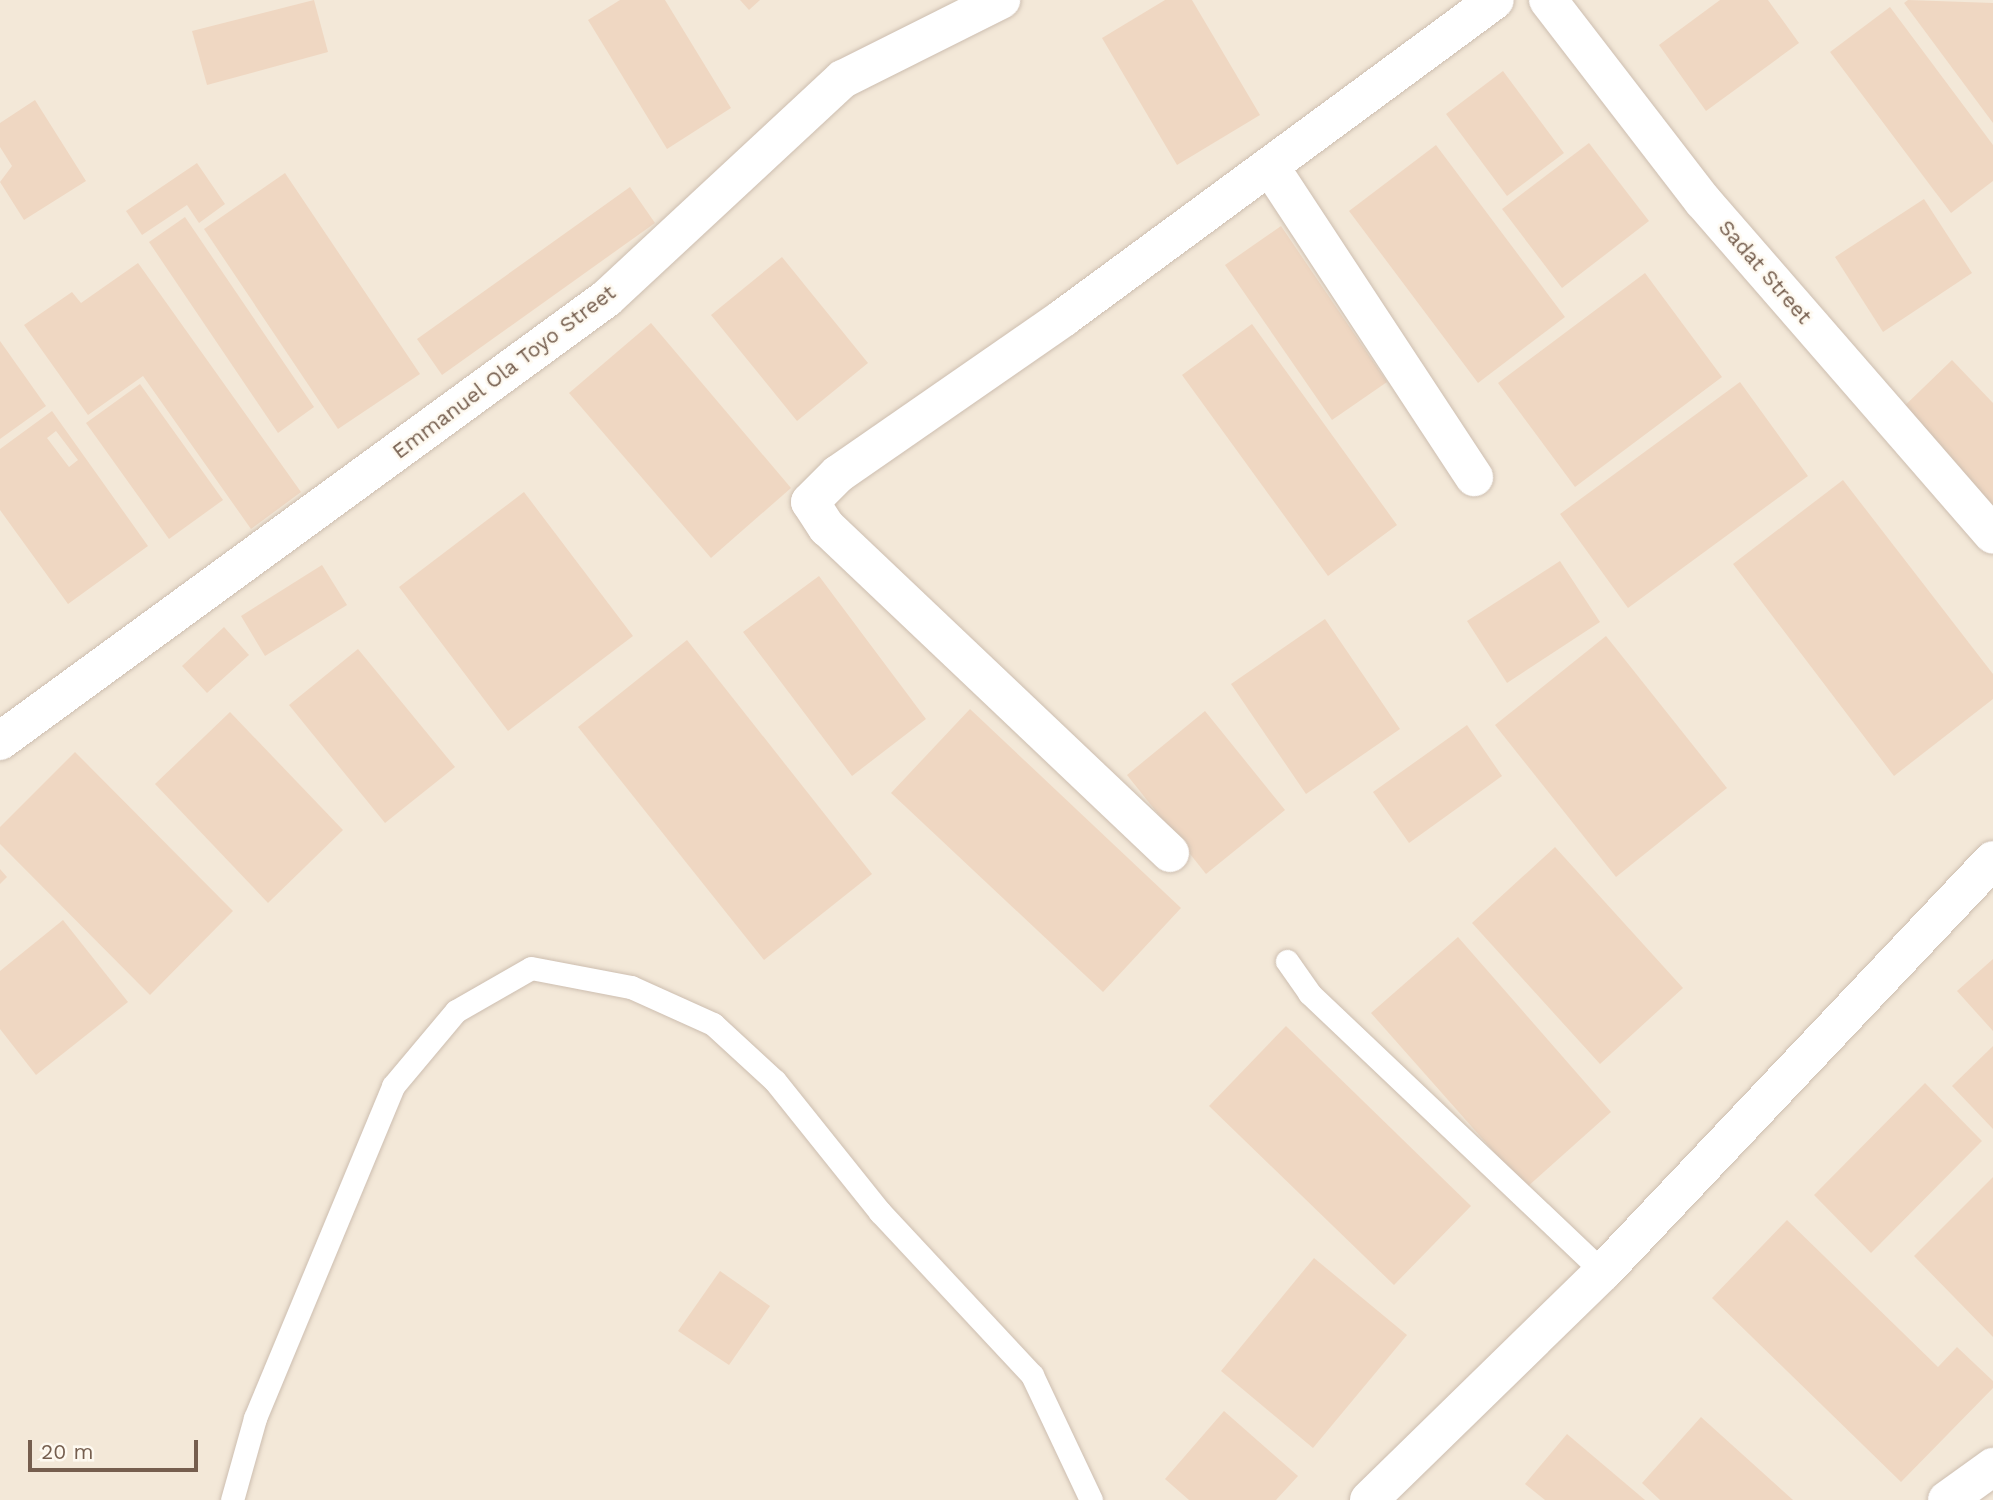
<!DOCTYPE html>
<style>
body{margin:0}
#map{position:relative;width:1993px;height:1500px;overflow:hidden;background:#fbf6e9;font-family:"Work Sans",sans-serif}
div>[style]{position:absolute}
.residential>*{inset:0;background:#f3e8d8}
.building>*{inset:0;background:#efd7c2}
.roads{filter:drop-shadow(0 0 2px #cdbeb0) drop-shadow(0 0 2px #cdbeb0)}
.service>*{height:23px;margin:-11.5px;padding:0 11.5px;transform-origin:11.5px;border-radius:11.5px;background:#fff}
.minor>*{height:38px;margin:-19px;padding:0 19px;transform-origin:19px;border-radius:19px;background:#fff}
span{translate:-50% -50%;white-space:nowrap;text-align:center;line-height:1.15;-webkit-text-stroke:5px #fef9f0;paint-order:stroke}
.street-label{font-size:21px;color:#755e4e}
.scale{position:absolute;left:28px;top:1440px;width:170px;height:32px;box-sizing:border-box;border:4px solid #755e4e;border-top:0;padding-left:9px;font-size:21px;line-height:24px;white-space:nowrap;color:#755e4e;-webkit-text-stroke:5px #fef9f0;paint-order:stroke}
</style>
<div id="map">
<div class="residential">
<i style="clip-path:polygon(0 0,1993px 0,1993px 1500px,0 1500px)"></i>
</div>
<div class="building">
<i style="clip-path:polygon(314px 0,328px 52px,207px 85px,192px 31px)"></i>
<i style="clip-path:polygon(620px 0,665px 0,731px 108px,667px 149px,588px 20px)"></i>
<i style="clip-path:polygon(740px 0,760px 0,749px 10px)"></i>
<i style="clip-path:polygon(1165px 0,1192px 0,1260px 115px,1177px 165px,1102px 38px)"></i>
<i style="clip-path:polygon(1720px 0,1768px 0,1799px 43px,1706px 111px,1659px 45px)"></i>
<i style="clip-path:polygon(1908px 0,1993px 3px,1993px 123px,1904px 3px)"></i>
<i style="clip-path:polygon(1890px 7px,1993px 145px,1993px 181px,1951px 213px,1830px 52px)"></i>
<i style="clip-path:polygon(1503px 71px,1564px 153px,1507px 196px,1446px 114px)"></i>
<i style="clip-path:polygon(35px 100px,86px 181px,24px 220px,0 182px,12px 166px,0 147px,0 123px)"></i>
<i style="clip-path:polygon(1589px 143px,1649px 221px,1562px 288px,1502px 209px)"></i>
<i style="clip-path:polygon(1436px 145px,1565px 317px,1478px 383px,1349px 211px)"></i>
<i style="clip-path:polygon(197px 163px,225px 204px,199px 223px,187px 205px,142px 235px,126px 211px)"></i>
<i style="clip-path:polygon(285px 173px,420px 374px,338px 429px,204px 229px)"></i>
<i style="clip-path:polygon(630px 187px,655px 223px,442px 375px,417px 339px)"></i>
<i style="clip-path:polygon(1924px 199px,1972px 273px,1883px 332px,1835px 257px)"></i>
<i style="clip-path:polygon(185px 217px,314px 407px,278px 433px,149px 242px)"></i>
<i style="clip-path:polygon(1281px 226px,1387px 382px,1332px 420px,1225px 265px)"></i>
<i style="clip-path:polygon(782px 257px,868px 363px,797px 421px,711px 315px)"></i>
<i style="clip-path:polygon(138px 263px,301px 492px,251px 529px,143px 376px,88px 415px,24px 325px,72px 292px,81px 303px)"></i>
<i style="clip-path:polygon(1645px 273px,1722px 377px,1575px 487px,1498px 383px)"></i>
<i style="clip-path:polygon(651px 323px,791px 488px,711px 558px,569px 393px)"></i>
<i style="clip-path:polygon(1252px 324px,1397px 525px,1328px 576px,1182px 375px)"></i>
<i style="clip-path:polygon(0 341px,46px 406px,0 439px)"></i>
<i style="clip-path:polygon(1952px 360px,1993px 403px,1993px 519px,1894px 416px)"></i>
<i style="clip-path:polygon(1740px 382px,1808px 476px,1628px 608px,1560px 514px)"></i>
<i style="clip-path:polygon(140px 384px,223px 500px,169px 539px,86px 423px)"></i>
<i style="clip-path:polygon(evenodd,52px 411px,148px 546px,68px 604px,0 510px,0 449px,52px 411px,56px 431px,78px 460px,69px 467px,47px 438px,56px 431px)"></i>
<i style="clip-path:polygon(1843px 480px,1993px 674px,1993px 699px,1894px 776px,1733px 564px)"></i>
<i style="clip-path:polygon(524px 492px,633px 636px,508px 731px,399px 587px)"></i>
<i style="clip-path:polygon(1560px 561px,1600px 622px,1507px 683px,1467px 621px)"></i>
<i style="clip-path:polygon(322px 565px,347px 605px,265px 656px,241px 616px)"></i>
<i style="clip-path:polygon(819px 576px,926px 719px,852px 776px,743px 632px)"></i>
<i style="clip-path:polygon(1325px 619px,1400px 729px,1306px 794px,1231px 684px)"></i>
<i style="clip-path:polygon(224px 627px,249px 655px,207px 693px,182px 666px)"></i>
<i style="clip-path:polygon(1606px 636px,1727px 788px,1616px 877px,1495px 725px)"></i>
<i style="clip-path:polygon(687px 640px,872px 874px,764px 960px,578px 727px)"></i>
<i style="clip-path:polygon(358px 649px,455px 767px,385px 823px,289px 705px)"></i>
<i style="clip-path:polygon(970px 709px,1181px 908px,1103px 992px,891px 793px)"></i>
<i style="clip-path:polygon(1205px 711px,1285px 810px,1206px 874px,1127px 775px)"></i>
<i style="clip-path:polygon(230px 712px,343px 830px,268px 903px,155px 784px)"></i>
<i style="clip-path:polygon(1467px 725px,1502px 776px,1409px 843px,1373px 792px)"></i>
<i style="clip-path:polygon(75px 752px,233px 911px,150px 995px,0 844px,0 827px)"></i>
<i style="clip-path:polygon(1555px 847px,1683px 988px,1600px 1064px,1472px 923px)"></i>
<i style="clip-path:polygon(0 869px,7px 877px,0 884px)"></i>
<i style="clip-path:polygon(63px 920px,128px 1002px,36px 1075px,0 1029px,0 971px)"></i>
<i style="clip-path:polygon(1458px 937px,1611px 1112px,1526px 1188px,1371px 1013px)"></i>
<i style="clip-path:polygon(1993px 959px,1993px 1031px,1957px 991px)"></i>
<i style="clip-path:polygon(1286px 1026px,1471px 1206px,1394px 1285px,1209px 1106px)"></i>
<i style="clip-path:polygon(1993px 1046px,1993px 1129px,1952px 1086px)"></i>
<i style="clip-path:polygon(1925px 1083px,1982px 1141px,1871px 1253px,1814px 1195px)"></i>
<i style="clip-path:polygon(1993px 1177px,1993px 1337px,1914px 1256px)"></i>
<i style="clip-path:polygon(1787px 1220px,1938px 1367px,1957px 1347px,1993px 1381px,1993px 1388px,1901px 1482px,1712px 1298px)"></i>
<i style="clip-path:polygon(1314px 1258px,1407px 1335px,1313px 1448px,1221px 1371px)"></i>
<i style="clip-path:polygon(720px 1271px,770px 1306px,729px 1365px,678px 1331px)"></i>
<i style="clip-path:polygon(1224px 1411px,1298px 1476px,1276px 1500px,1189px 1500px,1165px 1479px)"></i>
<i style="clip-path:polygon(1701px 1417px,1793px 1500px,1660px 1500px,1642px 1483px)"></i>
<i style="clip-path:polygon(1567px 1434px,1645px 1500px,1545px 1500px,1525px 1484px)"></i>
</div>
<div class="roads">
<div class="service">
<i style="left:1287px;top:961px;width:39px;rotate:55deg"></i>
<i style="left:1309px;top:993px;width:405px;rotate:43.5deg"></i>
<i style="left:232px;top:1500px;width:85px;rotate:-74.3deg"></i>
<i style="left:255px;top:1418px;width:360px;rotate:-67.4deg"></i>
<i style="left:393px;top:1086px;width:98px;rotate:-50deg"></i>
<i style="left:456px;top:1011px;width:86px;rotate:-29.8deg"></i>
<i style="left:531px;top:968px;width:102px;rotate:10.8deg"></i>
<i style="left:631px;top:987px;width:90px;rotate:24.3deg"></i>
<i style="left:713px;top:1024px;width:84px;rotate:42.6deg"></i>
<i style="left:775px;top:1081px;width:168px;rotate:51.3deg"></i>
<i style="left:880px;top:1212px;width:223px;rotate:47deg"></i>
<i style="left:1032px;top:1375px;width:138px;rotate:64.7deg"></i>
</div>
<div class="minor">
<i style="left:1548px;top:0;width:254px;rotate:52.4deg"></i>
<i style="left:1703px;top:201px;width:442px;rotate:49deg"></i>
<i style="left:1271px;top:168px;width:370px;rotate:56.7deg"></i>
<i style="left:0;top:741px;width:751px;rotate:-36.12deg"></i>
<i style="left:607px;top:298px;width:322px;rotate:-42.9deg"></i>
<i style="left:843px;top:79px;width:177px;rotate:-26.6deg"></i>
<i style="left:1170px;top:853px;width:473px;rotate:-136.5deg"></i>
<i style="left:827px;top:528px;width:31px;rotate:-123deg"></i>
<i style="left:810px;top:502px;width:40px;rotate:-45deg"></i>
<i style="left:838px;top:474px;width:274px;rotate:-34.7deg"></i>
<i style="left:1063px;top:318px;width:536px;rotate:-36.36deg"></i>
<i style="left:1369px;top:1500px;width:327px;rotate:-44.3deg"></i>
<i style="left:1603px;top:1272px;width:567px;rotate:-46.57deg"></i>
<i style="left:1947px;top:1500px;width:57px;rotate:-35.7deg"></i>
</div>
</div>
<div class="street-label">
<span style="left:1765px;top:272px;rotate:49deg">Sadat Street</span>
<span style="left:504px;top:372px;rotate:-37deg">Emmanuel Ola Toyo Street</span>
</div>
<div class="scale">20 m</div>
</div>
